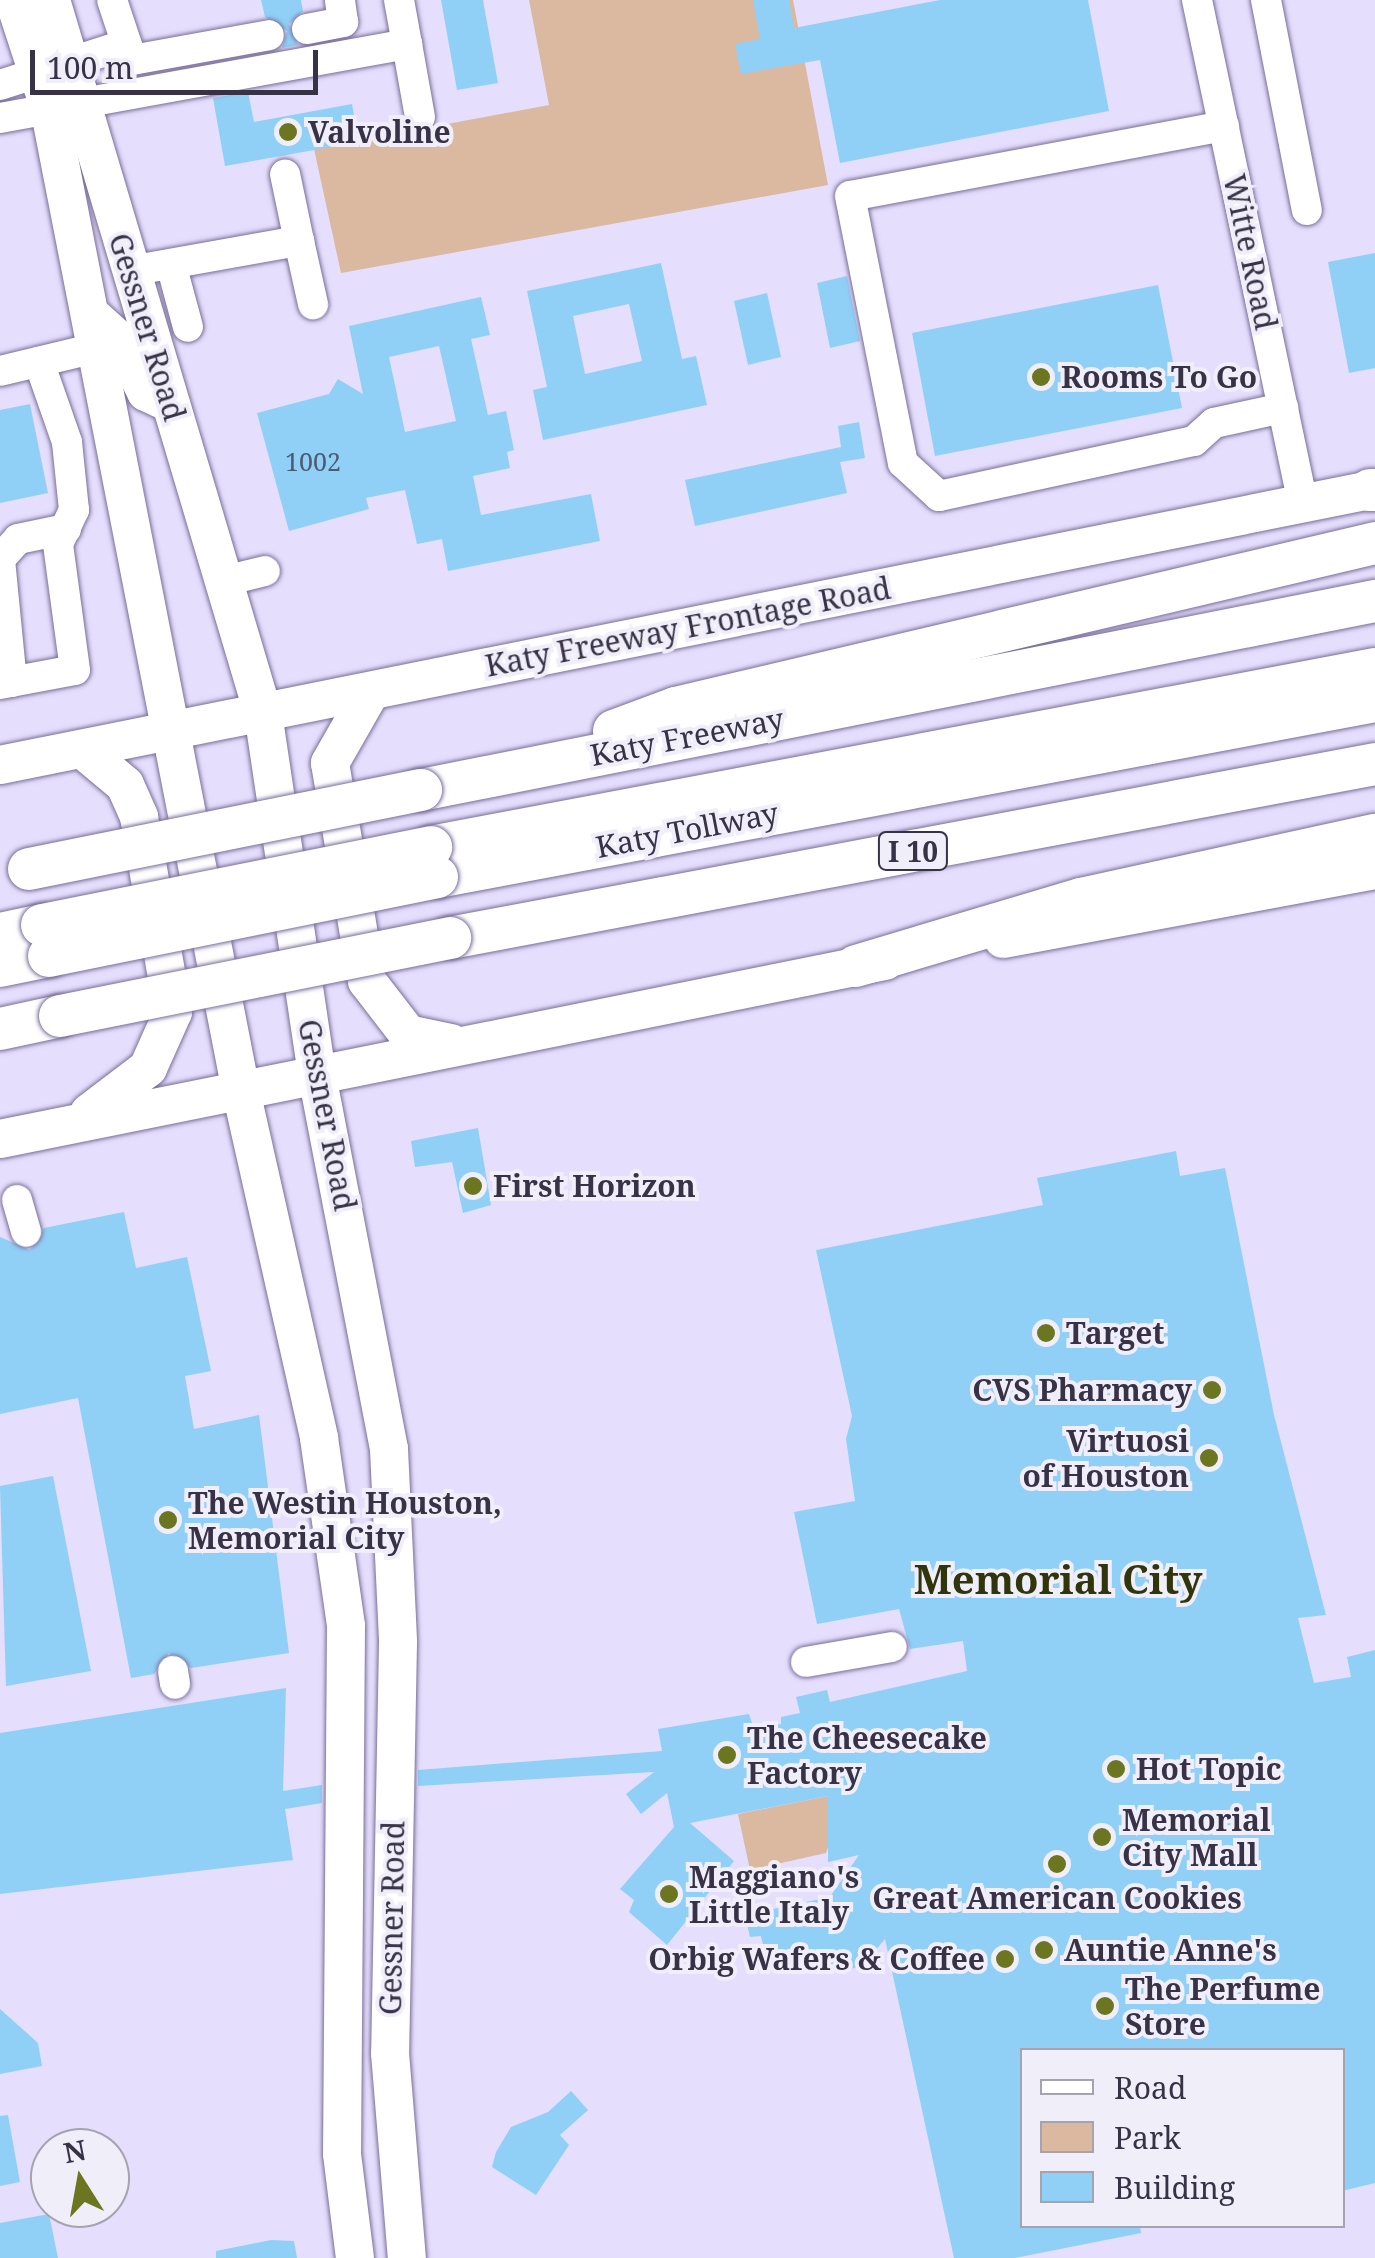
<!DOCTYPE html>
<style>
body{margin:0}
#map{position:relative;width:1375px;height:2258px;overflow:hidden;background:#e5defc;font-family:"Noto Serif",serif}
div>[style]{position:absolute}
.green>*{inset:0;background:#dbb8a0}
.building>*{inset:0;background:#90d0f7}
.roads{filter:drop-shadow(0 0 2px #796e9b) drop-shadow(0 0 2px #796e9b)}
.minor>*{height:30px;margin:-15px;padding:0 15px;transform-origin:15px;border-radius:15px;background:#fff}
.major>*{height:38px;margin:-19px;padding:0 19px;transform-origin:19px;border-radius:19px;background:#fff}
.highway>*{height:42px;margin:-21px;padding:0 21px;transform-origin:21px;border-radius:21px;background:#fff}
.bridges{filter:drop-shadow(0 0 2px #796e9b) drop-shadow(0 0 2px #796e9b)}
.highway-bridge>*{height:42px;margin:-21px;padding:0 21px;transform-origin:21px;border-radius:21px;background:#fff}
.dots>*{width:28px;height:28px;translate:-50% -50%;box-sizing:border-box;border:5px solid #f0eef9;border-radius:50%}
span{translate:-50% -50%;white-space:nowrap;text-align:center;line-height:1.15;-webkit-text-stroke:8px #f0eef9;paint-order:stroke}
.number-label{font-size:25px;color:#4d5a72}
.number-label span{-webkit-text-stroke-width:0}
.shield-label span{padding:2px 8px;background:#f0eef9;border:2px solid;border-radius:8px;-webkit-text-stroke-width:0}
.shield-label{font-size:28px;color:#373246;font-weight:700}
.poi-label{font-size:30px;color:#373246;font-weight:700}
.left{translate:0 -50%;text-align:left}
.right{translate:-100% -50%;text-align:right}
.street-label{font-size:30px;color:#373246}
.district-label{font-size:40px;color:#30350c;font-weight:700}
.legend{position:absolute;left:1020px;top:2048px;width:325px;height:180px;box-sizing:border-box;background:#f0eef9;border:2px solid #a6a3b1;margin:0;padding:12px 18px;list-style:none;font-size:30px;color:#373246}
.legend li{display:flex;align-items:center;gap:20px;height:50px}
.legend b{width:50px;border:2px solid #a6a3b1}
.north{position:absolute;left:30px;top:2128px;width:100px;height:100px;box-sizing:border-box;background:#f0eef9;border:2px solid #a6a3b1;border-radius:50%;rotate:349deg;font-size:28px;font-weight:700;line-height:40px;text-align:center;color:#373246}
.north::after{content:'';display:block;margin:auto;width:35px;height:45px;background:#6c7620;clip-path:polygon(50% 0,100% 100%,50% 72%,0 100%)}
.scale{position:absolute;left:30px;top:50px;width:288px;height:45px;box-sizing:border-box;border:5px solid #373246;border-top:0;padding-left:12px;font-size:30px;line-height:35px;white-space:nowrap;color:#373246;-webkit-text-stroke:8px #f0eef9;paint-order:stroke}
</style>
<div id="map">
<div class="green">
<i style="clip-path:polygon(529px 0,793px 0,828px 185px,341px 273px,314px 149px,549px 105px)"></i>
<i style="clip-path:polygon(828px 1796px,834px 1830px,826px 1853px,750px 1870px,738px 1814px)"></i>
</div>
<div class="building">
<i style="clip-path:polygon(261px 0,301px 0,303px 11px,289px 24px,298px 45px,282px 48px,287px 31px,265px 17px)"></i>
<i style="clip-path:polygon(441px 0,483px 0,498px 83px,457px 90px)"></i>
<i style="clip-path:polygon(753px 0,789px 0,794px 28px,940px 0,1088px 0,1109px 111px,840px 163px,820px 60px,741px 74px,735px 44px,760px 39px)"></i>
<i style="clip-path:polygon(248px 92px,254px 122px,352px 104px,359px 142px,225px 166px,213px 98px)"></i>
<i style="clip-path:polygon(1375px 253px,1375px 368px,1349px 373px,1328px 262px)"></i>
<i style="clip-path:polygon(evenodd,661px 263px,682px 359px,696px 356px,707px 405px,543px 440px,533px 390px,547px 387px,527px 291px,661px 263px,629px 304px,642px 361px,585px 374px,573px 316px,629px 304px)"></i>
<i style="clip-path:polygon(847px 276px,860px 341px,830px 348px,817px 283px)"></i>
<i style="clip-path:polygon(1158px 285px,1182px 408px,935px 456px,912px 333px)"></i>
<i style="clip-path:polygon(767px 293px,781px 357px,748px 365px,734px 301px)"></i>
<i style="clip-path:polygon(evenodd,481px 297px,490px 335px,471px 339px,488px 415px,506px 411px,514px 450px,507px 452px,510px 468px,473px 476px,481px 515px,591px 494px,600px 541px,448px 571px,442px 539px,417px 544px,405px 490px,366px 498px,369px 509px,289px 531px,257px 413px,329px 394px,338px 379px,363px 394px,349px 326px,481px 297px,439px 346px,456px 421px,405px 432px,389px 357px,439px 346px)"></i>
<i style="clip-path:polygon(30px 404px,48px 493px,0 503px,0 410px)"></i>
<i style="clip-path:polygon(859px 422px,865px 458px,840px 462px,847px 493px,695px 526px,685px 480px,841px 447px,838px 426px)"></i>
<i style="clip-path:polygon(478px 1128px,491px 1205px,463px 1213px,452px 1162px,415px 1167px,411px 1141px)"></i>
<i style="clip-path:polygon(1176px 1151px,1180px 1176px,1225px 1168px,1274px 1415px,1326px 1615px,1298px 1618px,1314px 1683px,1351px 1677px,1347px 1657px,1375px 1650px,1375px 2183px,1342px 2191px,1342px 2050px,1022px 2050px,1022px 2226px,1140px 2226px,1141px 2233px,1015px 2258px,954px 2258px,885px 1939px,862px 1966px,842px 1971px,768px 1968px,761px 1936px,750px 1937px,745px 1915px,830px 1897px,859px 1855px,828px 1862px,828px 1796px,690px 1823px,734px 1861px,667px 1945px,629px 1912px,634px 1900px,620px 1889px,674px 1827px,667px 1793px,641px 1814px,626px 1794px,654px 1772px,418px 1786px,418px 1770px,662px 1751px,658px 1729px,749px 1714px,754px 1729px,781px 1724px,781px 1717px,800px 1713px,796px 1697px,827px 1690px,830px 1702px,967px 1671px,963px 1641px,910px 1649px,899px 1609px,817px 1624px,794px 1512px,855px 1501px,846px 1439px,852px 1416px,816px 1250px,1043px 1205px,1037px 1178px)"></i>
<i style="clip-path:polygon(124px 1212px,136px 1268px,187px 1257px,211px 1371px,185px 1376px,194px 1429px,259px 1415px,289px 1653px,191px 1668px,169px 1653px,154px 1674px,131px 1678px,78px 1398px,0 1414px,0 1237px,30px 1250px,44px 1228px)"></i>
<i style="clip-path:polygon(53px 1476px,91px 1671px,6px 1686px,0 1486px)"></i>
<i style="clip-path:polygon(286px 1688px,283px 1791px,322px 1785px,322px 1803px,285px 1809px,293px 1860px,0 1894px,0 1733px)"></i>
<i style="clip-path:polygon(0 2009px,38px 2043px,42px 2066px,0 2074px)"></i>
<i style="clip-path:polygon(571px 2091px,588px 2110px,560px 2135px,569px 2145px,536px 2195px,492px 2167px,496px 2152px,511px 2127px,548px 2112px)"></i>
<i style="clip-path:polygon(8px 2115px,20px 2182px,0 2186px,0 2116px)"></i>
<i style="clip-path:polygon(49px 2214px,58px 2258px,0 2258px,0 2223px)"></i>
<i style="clip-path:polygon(271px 2240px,294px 2241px,297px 2258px,216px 2258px,216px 2251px)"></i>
</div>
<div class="roads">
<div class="minor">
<i style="left:112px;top:0;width:63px;rotate:71.6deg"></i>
<i style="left:1197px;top:0;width:515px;rotate:78.12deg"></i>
<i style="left:1266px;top:0;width:214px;rotate:79deg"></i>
<i style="left:307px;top:29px;width:37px;rotate:-11deg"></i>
<i style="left:343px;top:22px;width:22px;rotate:-98deg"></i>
<i style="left:407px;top:44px;width:74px;rotate:79.9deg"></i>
<i style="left:132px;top:60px;width:139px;rotate:-10.3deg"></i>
<i style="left:0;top:85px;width:133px;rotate:-17.9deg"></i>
<i style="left:0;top:118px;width:414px;rotate:-10.3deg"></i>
<i style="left:407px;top:44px;width:45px;rotate:-100.3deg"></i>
<i style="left:1224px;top:126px;width:380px;rotate:169.4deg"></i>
<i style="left:850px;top:196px;width:272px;rotate:78.8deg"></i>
<i style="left:903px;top:463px;width:49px;rotate:42.5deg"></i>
<i style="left:939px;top:496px;width:261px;rotate:-12.2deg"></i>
<i style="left:1194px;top:441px;width:27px;rotate:-42deg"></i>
<i style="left:1214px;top:423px;width:71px;rotate:-12.3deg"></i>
<i style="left:299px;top:241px;width:65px;rotate:77.5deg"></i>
<i style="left:171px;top:264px;width:65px;rotate:74.9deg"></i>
<i style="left:130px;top:271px;width:172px;rotate:-10.1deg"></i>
<i style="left:299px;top:241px;width:68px;rotate:-101.8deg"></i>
<i style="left:0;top:371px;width:99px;rotate:-13.5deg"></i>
<i style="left:224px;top:581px;width:42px;rotate:-13.7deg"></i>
<i style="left:12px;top:682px;width:124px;rotate:-95.6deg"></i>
<i style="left:0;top:559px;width:27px;rotate:-48deg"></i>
<i style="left:18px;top:539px;width:49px;rotate:-11.8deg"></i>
<i style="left:0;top:684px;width:76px;rotate:-10.6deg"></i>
<i style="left:75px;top:670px;width:127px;rotate:-97.7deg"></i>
<i style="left:58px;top:544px;width:38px;rotate:-65deg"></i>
<i style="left:74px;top:510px;width:68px;rotate:-95.9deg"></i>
<i style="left:67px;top:442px;width:85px;rotate:-109.3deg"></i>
<i style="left:17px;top:1200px;width:33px;rotate:74deg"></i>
<i style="left:806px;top:1662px;width:87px;rotate:-9.9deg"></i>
<i style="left:173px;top:1671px;width:13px;rotate:81deg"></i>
</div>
<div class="major">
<i style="left:14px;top:0;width:113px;rotate:71.9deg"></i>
<i style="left:49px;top:107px;width:1003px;rotate:78.96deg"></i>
<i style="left:241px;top:1091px;width:356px;rotate:77.3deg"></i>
<i style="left:319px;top:1438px;width:190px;rotate:81.8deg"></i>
<i style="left:346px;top:1626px;width:528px;rotate:90.43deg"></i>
<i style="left:342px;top:2154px;width:105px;rotate:82.9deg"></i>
<i style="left:51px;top:0;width:744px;rotate:73.44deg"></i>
<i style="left:263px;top:713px;width:366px;rotate:81.5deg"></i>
<i style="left:317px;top:1075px;width:381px;rotate:79.1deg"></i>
<i style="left:389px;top:1449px;width:194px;rotate:87.3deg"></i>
<i style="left:398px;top:1643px;width:410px;rotate:91.1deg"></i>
<i style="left:390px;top:2053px;width:206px;rotate:85.3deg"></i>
<i style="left:90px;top:314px;width:42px;rotate:42.1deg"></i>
<i style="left:121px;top:342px;width:56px;rotate:63.4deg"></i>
<i style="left:146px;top:392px;width:23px;rotate:25deg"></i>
<i style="left:371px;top:691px;width:83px;rotate:119.7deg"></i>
<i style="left:330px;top:763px;width:221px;rotate:80.4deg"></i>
<i style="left:367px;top:981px;width:67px;rotate:52.3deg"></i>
<i style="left:408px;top:1034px;width:44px;rotate:11.8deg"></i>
<i style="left:82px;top:749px;width:56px;rotate:39.9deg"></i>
<i style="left:125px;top:785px;width:35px;rotate:66deg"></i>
<i style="left:139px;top:817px;width:198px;rotate:80.1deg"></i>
<i style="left:173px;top:1012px;width:61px;rotate:114.1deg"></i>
<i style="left:148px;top:1068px;width:74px;rotate:142.7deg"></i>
<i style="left:0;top:765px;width:1402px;rotate:-11.35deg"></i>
<i style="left:1003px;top:939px;width:378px;rotate:-10.5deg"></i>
<i style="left:0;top:1139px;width:903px;rotate:-11.37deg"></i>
</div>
<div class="highway">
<i style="left:1370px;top:490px;width:5px"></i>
<i style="left:614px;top:731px;width:66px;rotate:-20.4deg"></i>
<i style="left:676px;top:708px;width:718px;rotate:-13.28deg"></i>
<i style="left:421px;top:790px;width:973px;rotate:-11.21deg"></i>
<i style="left:431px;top:847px;width:961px;rotate:-10.68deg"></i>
<i style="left:437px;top:877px;width:954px;rotate:-10.63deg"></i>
<i style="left:0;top:934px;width:43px;rotate:-12.1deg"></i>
<i style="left:450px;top:938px;width:941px;rotate:-10.65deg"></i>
<i style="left:0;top:966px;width:50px;rotate:-11.5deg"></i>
<i style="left:856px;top:966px;width:235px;rotate:-16.6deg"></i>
<i style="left:1081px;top:899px;width:301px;rotate:-12.3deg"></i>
<i style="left:0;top:1029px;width:61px;rotate:-12.2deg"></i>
</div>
</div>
<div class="bridges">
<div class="highway-bridge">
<i style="left:29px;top:869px;width:400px;rotate:-11.4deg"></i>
<i style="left:42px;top:925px;width:397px;rotate:-11.3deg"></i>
<i style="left:49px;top:956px;width:396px;rotate:-11.5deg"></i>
<i style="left:60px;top:1016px;width:398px;rotate:-11.3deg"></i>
</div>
</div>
<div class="dots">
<i style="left:288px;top:132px;background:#6c7620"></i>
<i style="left:1041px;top:377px;background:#6c7620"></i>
<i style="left:473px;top:1186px;background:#6c7620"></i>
<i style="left:1046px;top:1333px;background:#6c7620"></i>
<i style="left:1212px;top:1390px;background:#6c7620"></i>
<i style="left:1209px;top:1458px;background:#6c7620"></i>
<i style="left:168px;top:1520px;background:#6c7620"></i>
<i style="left:727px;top:1755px;background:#6c7620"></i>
<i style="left:1116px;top:1769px;background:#6c7620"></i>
<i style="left:1102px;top:1837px;background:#6c7620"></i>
<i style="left:1057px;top:1864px;background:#6c7620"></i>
<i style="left:669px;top:1894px;background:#6c7620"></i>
<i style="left:1044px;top:1950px;background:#6c7620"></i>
<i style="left:1005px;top:1959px;background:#6c7620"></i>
<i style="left:1105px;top:2006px;background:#6c7620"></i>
</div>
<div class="number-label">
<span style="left:313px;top:461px">1002</span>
</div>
<div class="shield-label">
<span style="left:913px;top:851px">I 10</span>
</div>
<div class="poi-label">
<span class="left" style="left:308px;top:132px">Valvoline</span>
<span class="left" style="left:1061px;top:377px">Rooms To Go</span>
<span class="left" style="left:493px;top:1186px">First Horizon</span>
<span class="left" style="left:1066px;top:1333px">Target</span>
<span class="right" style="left:1192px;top:1390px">CVS Pharmacy</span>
<span class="right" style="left:1189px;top:1458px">Virtuosi<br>of Houston</span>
<span class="left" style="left:188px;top:1520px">The Westin Houston,<br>Memorial City</span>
<span class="left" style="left:747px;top:1755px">The Cheesecake<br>Factory</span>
<span class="left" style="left:1136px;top:1769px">Hot Topic</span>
<span class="left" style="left:1122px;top:1837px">Memorial<br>City Mall</span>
<span class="left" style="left:689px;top:1894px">Maggiano's<br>Little Italy</span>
<span style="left:1057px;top:1898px">Great American Cookies</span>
<span class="left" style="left:1064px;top:1950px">Auntie Anne's</span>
<span class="right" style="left:985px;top:1959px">Orbig Wafers &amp; Coffee</span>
<span class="left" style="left:1125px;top:2006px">The Perfume<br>Store</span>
</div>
<div class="street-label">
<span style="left:1250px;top:252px;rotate:78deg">Witte Road</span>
<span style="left:147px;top:327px;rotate:73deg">Gessner Road</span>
<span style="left:688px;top:627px;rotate:-11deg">Katy Freeway Frontage Road</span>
<span style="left:687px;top:737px;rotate:-11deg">Katy Freeway</span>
<span style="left:687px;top:830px;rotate:-11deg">Katy Tollway</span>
<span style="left:327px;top:1115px;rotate:79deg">Gessner Road</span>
<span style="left:392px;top:1918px;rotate:-89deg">Gessner Road</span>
</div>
<div class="district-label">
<span style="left:1058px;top:1579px">Memorial City</span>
</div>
<ul class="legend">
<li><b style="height:12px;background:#fff"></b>Road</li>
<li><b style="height:28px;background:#dbb8a0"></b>Park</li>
<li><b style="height:28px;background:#90d0f7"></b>Building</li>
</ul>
<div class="north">N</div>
<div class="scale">100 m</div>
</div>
